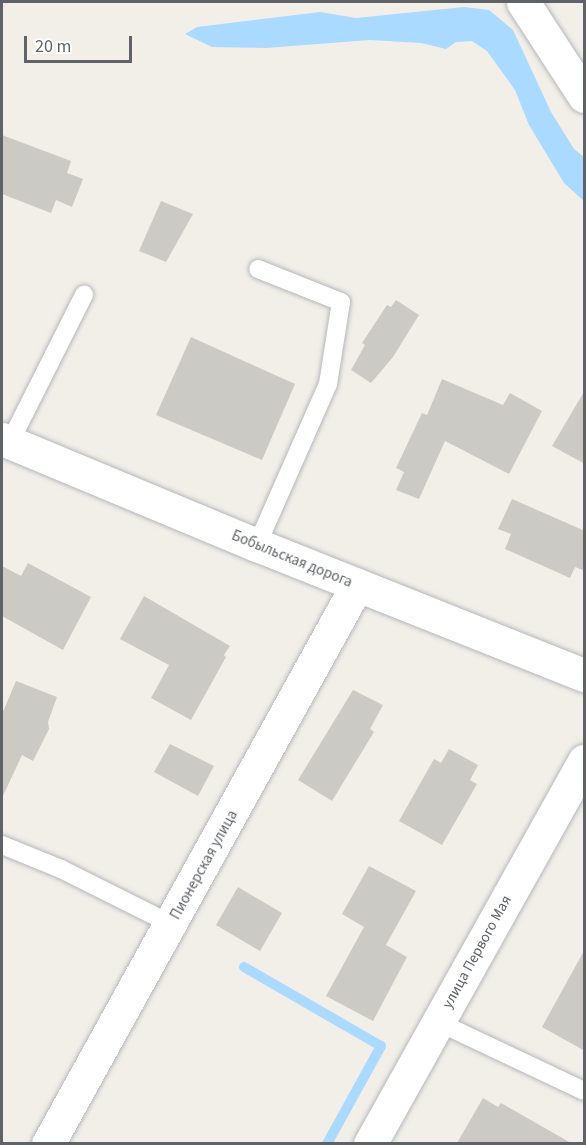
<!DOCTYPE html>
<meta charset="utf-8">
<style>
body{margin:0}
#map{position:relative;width:586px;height:1145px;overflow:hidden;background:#f1efe8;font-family:"Source Sans 3",sans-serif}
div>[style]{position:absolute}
.water>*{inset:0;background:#aadaff}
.stream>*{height:10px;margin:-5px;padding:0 5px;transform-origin:5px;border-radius:5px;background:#aadaff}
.building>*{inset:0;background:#cccac5}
.roads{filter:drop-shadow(0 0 2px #b5b8bc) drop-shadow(0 0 2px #b5b8bc)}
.lane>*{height:18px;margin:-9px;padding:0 9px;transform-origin:9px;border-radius:9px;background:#fff}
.street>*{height:33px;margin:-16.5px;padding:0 16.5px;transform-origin:16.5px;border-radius:16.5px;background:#fff}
.secondary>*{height:33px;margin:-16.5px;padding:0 16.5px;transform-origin:16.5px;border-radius:16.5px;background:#fff}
span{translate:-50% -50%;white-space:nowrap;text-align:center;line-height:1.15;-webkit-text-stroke:5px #fff;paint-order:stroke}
.street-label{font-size:15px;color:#5f6368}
.frame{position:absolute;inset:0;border:3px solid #5f6368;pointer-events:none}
.scale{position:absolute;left:24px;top:36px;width:108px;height:27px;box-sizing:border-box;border:3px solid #5f6368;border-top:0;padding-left:8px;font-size:18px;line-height:21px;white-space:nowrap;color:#5f6368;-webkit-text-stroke:4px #fff;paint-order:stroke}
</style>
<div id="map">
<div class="water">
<i style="clip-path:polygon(464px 7px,489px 10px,513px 30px,551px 112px,574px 149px,584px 157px,584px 201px,564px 183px,529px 125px,515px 90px,487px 51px,472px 41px,456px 42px,446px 49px,421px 43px,370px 40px,266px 48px,212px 47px,185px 34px,197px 27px,320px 12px,356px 18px)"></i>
</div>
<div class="stream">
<i style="left:244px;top:967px;width:158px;rotate:30deg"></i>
<i style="left:381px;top:1046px;width:112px;rotate:118.9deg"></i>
</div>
<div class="building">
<i style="clip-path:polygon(2px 135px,71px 161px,67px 173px,83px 179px,72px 207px,56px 200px,51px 213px,2px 194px)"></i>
<i style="clip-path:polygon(161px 201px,193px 214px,166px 262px,139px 251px)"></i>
<i style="clip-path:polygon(396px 300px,419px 315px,393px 357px,371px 383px,351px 370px,365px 345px,362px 343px,387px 305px,391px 307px)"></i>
<i style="clip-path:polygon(191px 337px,295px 384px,262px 460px,156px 415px)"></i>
<i style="clip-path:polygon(442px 379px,503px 405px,510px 393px,542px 411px,509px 474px,445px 441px,419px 499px,396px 490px,404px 472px,396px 468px,422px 413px,427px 415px)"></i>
<i style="clip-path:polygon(585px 390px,585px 464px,552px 446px)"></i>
<i style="clip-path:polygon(512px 499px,585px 531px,585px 571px,575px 567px,570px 578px,505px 549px,511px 534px,498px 529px)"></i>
<i style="clip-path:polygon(28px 563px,91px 597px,63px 650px,2px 616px,2px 566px,21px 576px)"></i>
<i style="clip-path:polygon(144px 596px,230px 646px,224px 655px,226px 657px,191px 720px,151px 698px,169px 665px,120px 639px)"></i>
<i style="clip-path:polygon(16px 681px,57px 697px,48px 722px,49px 729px,33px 761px,22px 755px,2px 798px,2px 714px)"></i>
<i style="clip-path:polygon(353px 690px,383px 705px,370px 729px,374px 732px,332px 801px,298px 780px)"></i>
<i style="clip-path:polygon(170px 744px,214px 766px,198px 796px,154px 772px)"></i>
<i style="clip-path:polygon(449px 749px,478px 765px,470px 780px,477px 784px,442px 845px,399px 821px,434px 759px,441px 763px)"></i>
<i style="clip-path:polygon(369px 866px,416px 891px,386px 945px,407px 957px,373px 1021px,326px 996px,364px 927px,342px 914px)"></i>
<i style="clip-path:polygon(238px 887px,282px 913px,260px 951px,216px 925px)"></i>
<i style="clip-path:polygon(585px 949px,585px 1051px,542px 1027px)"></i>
<i style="clip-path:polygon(483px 1098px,498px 1107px,501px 1103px,571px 1143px,457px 1143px)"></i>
</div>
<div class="roads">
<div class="lane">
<i style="left:10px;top:442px;width:165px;rotate:-63.3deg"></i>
<i style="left:257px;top:545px;width:176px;rotate:-66.2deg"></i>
<i style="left:328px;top:384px;width:83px;rotate:-81deg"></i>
<i style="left:341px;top:302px;width:89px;rotate:-158.3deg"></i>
<i style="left:2px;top:845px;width:64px;rotate:22.1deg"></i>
<i style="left:61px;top:869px;width:123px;rotate:26.6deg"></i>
<i style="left:438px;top:1022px;width:161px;rotate:25.3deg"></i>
</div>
<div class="street">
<i style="left:523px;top:2px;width:112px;rotate:57deg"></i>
<i style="left:2px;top:439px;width:276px;rotate:22.6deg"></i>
<i style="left:257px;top:545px;width:352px;rotate:21.7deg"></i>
<i style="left:48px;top:1144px;width:639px;rotate:-61.07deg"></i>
</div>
<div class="secondary">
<i style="left:370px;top:1144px;width:439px;rotate:-60.8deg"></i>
</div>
</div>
<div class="street-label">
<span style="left:292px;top:559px;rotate:22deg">Бобыльская дорога</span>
<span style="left:204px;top:865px;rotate:-61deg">Пионерская улица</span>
<span style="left:477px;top:952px;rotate:-61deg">улица Первого Мая</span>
</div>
<div class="frame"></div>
<div class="scale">20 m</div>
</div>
